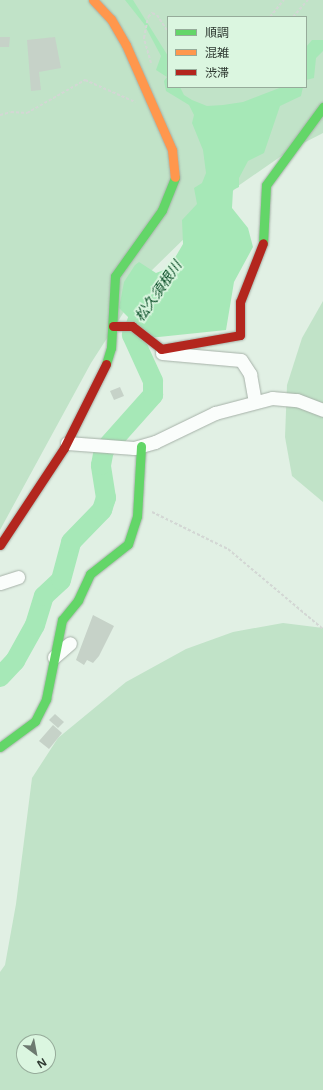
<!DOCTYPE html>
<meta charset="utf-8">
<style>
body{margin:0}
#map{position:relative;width:323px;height:1090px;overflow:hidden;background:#e1f0e4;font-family:"Noto Sans","Noto Sans JP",sans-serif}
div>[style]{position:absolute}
.green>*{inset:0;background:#c1e3c8}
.water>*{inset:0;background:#a6e8b7}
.river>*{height:20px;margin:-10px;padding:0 10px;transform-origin:10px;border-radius:10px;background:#a6e8b7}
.building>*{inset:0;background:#c6d2c8}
.path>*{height:2px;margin-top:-1px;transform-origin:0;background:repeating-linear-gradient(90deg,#d3d7d4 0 3px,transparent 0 5px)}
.roads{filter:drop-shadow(0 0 1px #a6b1a8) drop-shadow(0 0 1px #a6b1a8)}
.street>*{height:13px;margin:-6.5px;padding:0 6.5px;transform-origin:6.5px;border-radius:6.5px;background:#fafdfb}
.fast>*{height:9px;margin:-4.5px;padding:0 4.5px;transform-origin:4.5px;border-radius:4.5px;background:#63d668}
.slow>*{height:9px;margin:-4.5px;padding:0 4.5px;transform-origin:4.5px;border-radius:4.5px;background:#ff974d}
.jam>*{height:9px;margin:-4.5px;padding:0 4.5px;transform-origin:4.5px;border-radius:4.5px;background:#b3261e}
span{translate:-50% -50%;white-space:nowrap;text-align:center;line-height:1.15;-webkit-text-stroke:3.5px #dbf6e0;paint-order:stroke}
.water-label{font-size:14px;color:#074b24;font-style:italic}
.legend{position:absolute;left:167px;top:16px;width:140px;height:72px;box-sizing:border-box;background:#dbf6e0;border:1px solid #96ab9a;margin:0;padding:5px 7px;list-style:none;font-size:12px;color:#2f3a32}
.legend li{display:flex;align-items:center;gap:8px;height:20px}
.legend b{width:20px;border:1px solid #96ab9a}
.north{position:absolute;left:16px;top:1034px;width:40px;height:40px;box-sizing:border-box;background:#dbf6e0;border:1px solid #96ab9a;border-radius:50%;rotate:148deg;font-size:11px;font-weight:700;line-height:16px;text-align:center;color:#2f3a32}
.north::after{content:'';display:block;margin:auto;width:14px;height:18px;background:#6d7a70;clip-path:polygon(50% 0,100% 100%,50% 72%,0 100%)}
</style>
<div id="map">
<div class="green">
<i style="clip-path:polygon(evenodd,0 0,323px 0,323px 133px,290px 150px,238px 186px,149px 273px,91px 363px,0 530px,0 0,168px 17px,306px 17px,306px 87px,168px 87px,168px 17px)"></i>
<i style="clip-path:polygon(323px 301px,323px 502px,292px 476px,285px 437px,287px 385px,302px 338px)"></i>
<i style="clip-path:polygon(evenodd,283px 623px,323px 628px,323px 1090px,0 1090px,0 972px,5px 965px,16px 904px,32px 778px,58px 738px,126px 682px,186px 649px,233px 632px,283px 623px,24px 1042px,48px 1042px,48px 1066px,24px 1066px,24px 1042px)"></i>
</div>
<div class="water">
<i style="clip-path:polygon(125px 0,133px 0,168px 56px,168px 87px,180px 87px,184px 95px,192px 100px,207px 106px,223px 105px,243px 102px,282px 87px,303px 87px,301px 96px,280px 106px,264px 153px,248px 161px,239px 178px,239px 187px,233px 190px,232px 208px,248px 228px,253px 247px,234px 282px,226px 330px,149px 338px,119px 308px,124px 282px,135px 265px,139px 262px,156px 273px,169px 268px,183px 244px,182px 220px,197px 204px,194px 188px,202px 183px,206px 173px,203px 150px,192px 123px,194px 115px,189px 105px,166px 91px,164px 81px,167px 77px,156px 70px,161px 56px,144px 24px)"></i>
<i style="clip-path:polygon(312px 40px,323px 40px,323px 51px,316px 58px,314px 78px,306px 80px,306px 47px)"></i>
</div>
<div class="river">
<i style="left:0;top:677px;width:22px;rotate:-47deg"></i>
<i style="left:15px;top:661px;width:41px;rotate:-60.9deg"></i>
<i style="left:35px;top:625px;width:30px;rotate:-73deg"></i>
<i style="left:44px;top:596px;width:23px;rotate:-43deg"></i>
<i style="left:61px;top:580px;width:39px;rotate:-75deg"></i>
<i style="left:71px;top:542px;width:45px;rotate:-45.9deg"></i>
<i style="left:102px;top:510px;width:13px;rotate:-72deg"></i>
<i style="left:106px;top:498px;width:33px;rotate:-99deg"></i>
<i style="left:101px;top:465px;width:15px;rotate:-79deg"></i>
<i style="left:104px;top:450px;width:74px;rotate:-48.3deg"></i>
<i style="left:153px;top:395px;width:14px;rotate:-90deg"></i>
<i style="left:153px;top:381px;width:51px;rotate:-114.5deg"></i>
<i style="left:132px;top:335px;width:25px;rotate:-69deg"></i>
</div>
<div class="building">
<i style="clip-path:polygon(0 37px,10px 37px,9px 47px,0 47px)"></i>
<i style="clip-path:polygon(55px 37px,61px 68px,39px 72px,41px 90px,31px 91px,27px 40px)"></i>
<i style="clip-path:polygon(120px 387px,124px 396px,114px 400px,110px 391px)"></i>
<i style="clip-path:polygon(93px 615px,114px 626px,99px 656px,93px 663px,87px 660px,84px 665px,76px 660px)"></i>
<i style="clip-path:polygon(55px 714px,64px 722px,58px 728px,49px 720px)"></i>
<i style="clip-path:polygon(53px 725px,62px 733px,49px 749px,39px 741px)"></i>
</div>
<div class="path">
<i style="left:180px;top:17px;width:10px"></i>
<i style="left:270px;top:17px;width:22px;rotate:-51deg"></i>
<i style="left:293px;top:17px;width:23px;rotate:-49deg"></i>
<i style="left:151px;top:63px;width:26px;rotate:-106deg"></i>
<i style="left:144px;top:38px;width:21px;rotate:-79deg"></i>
<i style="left:148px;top:17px;width:6px;rotate:-45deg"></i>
<i style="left:152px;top:13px;width:5px;rotate:22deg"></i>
<i style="left:157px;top:15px;width:20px;rotate:57deg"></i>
<i style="left:0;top:115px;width:11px;rotate:-15deg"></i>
<i style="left:11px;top:112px;width:16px;rotate:4deg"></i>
<i style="left:27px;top:113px;width:67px;rotate:-29.6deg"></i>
<i style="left:85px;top:80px;width:55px;rotate:23.7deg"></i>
<i style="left:152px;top:512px;width:85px;rotate:26deg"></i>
<i style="left:228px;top:549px;width:124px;rotate:40.1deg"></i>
</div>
<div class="roads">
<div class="street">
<i style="left:162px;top:353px;width:79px;rotate:5.1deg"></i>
<i style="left:241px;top:360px;width:17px;rotate:57deg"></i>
<i style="left:250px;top:374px;width:27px;rotate:80deg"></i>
<i style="left:67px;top:443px;width:67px;rotate:4.3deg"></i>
<i style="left:134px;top:448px;width:22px;rotate:-16deg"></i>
<i style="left:155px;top:442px;width:67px;rotate:-25.8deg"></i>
<i style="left:215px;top:413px;width:59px;rotate:-14.7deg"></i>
<i style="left:272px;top:398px;width:25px;rotate:5deg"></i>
<i style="left:297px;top:400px;width:28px;rotate:21deg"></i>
<i style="left:0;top:583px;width:19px;rotate:-18deg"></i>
<i style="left:54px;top:657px;width:21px;rotate:-41deg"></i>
</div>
<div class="fast">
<i style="left:263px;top:243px;width:58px;rotate:-87deg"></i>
<i style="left:266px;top:185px;width:97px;rotate:-53.8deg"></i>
<i style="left:106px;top:364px;width:17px;rotate:-73deg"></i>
<i style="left:111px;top:348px;width:72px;rotate:-86.8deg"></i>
<i style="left:115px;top:276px;width:81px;rotate:-54.5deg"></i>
<i style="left:162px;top:210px;width:35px;rotate:-68deg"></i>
<i style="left:0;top:747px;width:44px;rotate:-36.6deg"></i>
<i style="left:35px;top:721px;width:25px;rotate:-63deg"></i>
<i style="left:46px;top:699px;width:81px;rotate:-78.6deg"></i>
<i style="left:62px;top:620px;width:26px;rotate:-51deg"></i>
<i style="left:78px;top:600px;width:29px;rotate:-65deg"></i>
<i style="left:90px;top:574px;width:48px;rotate:-38.3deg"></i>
<i style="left:128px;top:544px;width:29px;rotate:-72deg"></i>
<i style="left:137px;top:516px;width:70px;rotate:-86.7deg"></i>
</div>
<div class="slow">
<i style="left:93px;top:0;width:26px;rotate:47deg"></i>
<i style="left:111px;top:19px;width:30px;rotate:60deg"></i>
<i style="left:126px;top:45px;width:115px;rotate:66.3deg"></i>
<i style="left:172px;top:150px;width:27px;rotate:84deg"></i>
</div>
<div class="jam">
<i style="left:113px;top:326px;width:19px"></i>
<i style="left:132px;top:326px;width:37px;rotate:38deg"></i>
<i style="left:161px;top:349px;width:80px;rotate:-10deg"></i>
<i style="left:240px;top:335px;width:33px;rotate:-90deg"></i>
<i style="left:240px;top:302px;width:63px;rotate:-68.7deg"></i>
<i style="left:0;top:545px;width:116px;rotate:-56.6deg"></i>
<i style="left:64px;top:448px;width:94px;rotate:-63.4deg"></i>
</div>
</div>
<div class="water-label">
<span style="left:158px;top:291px;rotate:-55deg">松久須根川</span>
</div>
<ul class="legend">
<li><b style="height:5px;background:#63d668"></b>順調</li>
<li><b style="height:5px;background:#ff974d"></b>混雑</li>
<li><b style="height:5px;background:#b3261e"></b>渋滞</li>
</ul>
<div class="north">N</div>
</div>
